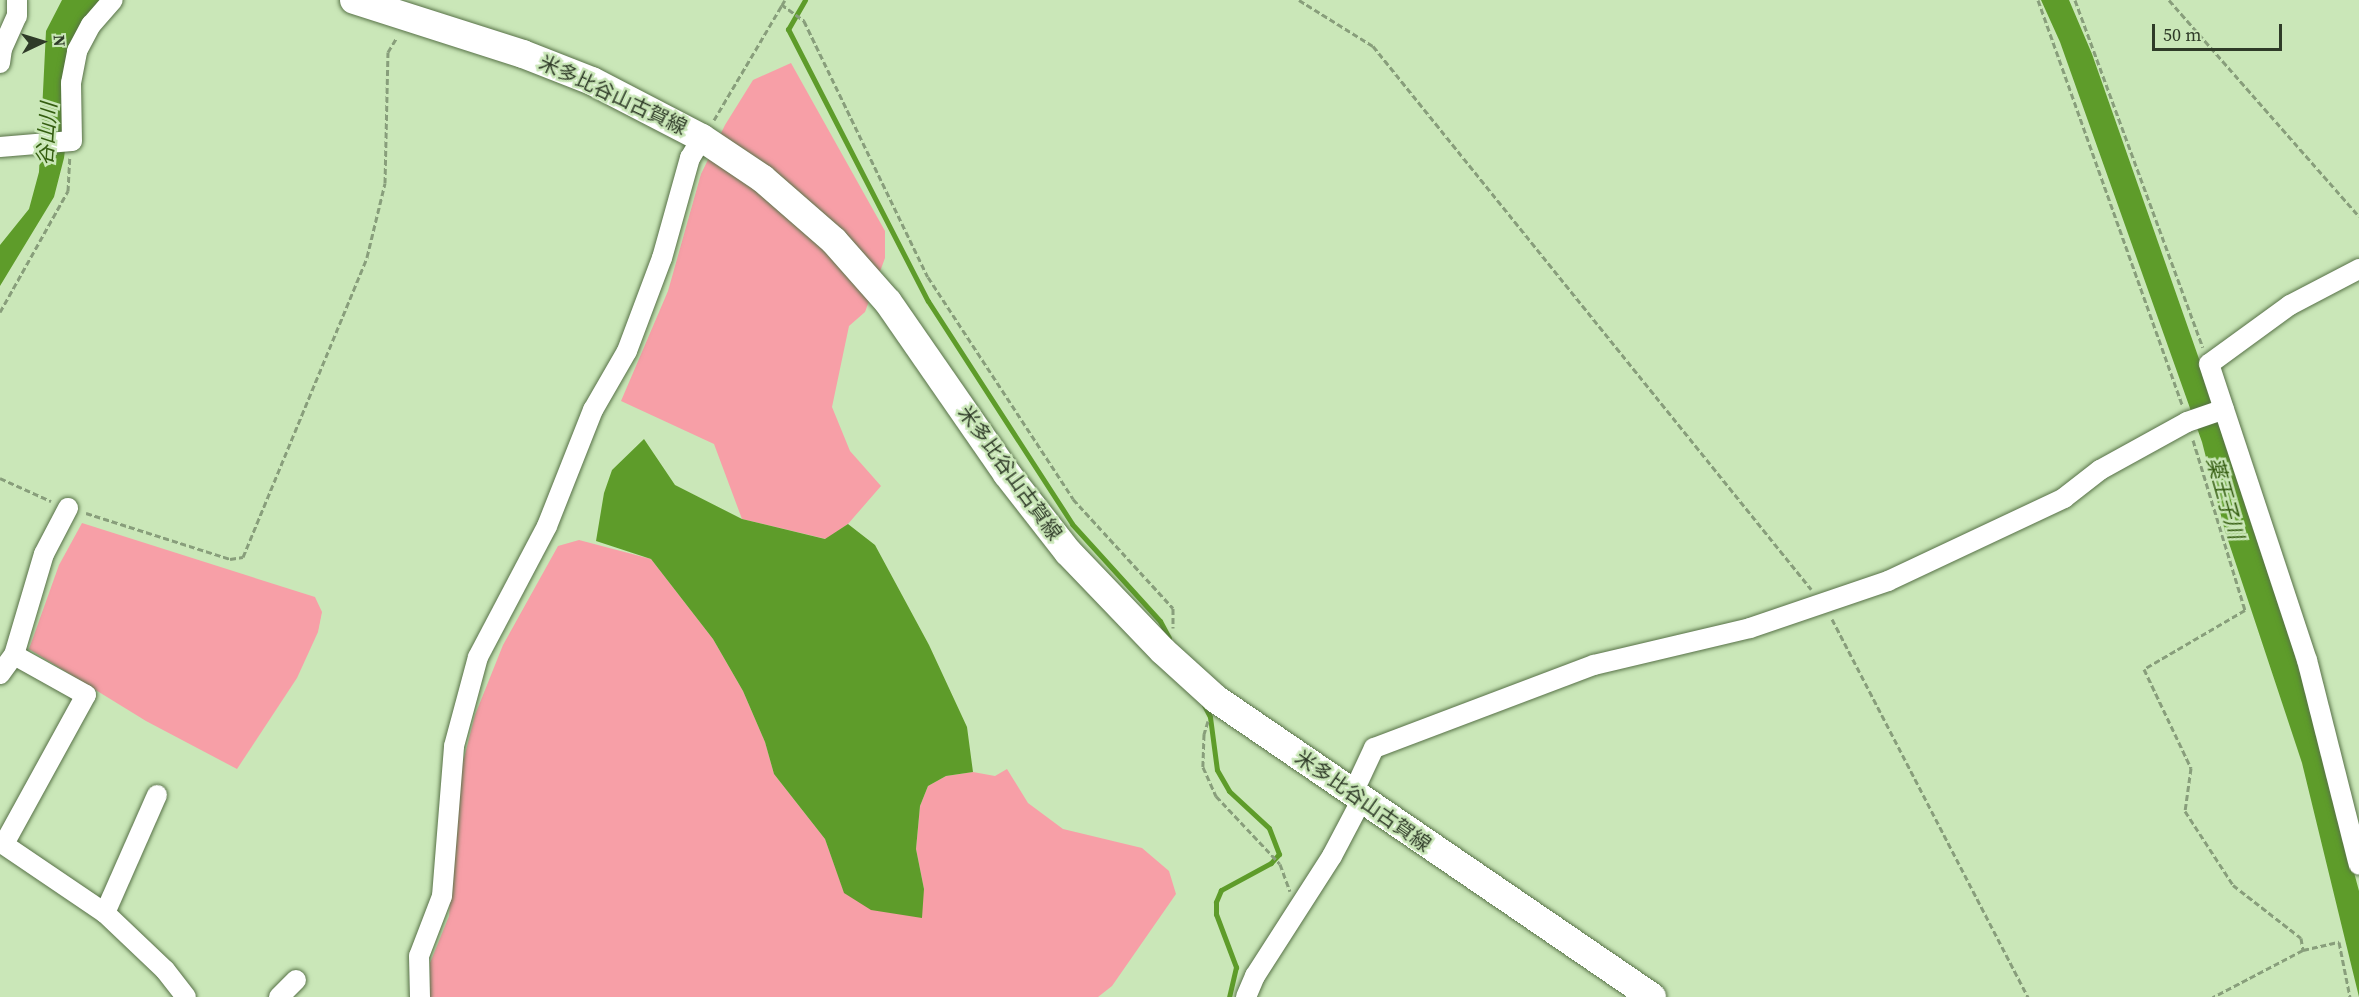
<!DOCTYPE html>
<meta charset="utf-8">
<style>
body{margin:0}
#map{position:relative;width:2359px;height:997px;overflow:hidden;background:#cae7b8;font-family:"Source Serif 4","Noto Sans JP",serif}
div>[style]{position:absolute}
.green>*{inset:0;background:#f79fa7}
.water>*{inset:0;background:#5e9c2a}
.stream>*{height:5px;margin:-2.5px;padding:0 2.5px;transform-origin:2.5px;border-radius:2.5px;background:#5e9c2a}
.path>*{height:3px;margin-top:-1.5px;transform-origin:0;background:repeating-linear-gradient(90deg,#889e7b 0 6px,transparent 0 9px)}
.roads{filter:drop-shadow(0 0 2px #577147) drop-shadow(0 0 2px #577147)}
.street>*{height:20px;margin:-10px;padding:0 10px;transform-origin:10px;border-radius:10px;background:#fff}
.secondary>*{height:28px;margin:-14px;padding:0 14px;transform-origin:14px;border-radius:14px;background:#fff}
span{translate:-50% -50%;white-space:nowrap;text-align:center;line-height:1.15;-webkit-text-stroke:5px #cae7b8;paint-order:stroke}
.street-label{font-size:20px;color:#2f3b28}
.water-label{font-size:21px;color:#345d10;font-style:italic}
.north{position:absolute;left:12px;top:12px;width:60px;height:60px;-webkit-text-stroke:4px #cae7b8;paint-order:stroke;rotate:86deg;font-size:16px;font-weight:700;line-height:24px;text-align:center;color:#2f3b28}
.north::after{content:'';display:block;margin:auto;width:21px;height:27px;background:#2f3b28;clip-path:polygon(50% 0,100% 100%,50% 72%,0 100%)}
.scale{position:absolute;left:2152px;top:24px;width:130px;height:27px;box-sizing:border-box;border:3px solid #2f3b28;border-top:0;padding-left:8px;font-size:18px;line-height:21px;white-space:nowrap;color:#2f3b28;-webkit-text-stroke:4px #cae7b8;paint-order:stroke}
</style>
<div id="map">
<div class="green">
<i style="clip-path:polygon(791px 63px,885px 231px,885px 258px,865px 312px,849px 326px,832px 407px,850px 451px,881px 486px,848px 524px,826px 539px,742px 519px,714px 444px,621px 401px,668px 291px,701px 174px,725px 125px,753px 80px)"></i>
<i style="clip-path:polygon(82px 523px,315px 597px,322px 612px,318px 632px,297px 678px,237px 769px,146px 721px,29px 649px,59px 565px)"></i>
<i style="clip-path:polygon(579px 540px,651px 559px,713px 639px,743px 691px,765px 742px,774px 774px,825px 839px,844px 892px,924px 889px,916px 849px,920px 806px,928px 786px,946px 776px,973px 772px,995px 776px,1007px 769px,1028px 803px,1063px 829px,1142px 848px,1169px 871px,1176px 894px,1112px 986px,1098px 997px,430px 997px,430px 963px,449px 916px,460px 774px,475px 715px,503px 645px,558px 546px)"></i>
</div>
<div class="water">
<i style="clip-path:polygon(62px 0,103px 0,80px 29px,64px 158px,54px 197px,0 286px,0 245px,29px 209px,39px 172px,46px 31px)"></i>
<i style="clip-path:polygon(2041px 0,2069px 0,2092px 54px,2251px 507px,2307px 697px,2359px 891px,2359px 997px,2302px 763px,2225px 531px,2202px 442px,2060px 42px)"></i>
<i style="clip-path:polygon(644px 439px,675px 485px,742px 519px,825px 539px,848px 524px,875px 545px,929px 645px,967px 727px,973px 772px,946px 776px,928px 786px,920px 806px,916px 849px,924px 889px,922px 918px,871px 910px,844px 893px,825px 839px,774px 774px,765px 742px,743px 691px,713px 639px,651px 559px,596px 541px,604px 493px,612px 470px)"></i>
</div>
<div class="stream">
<i style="left:805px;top:0;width:34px;rotate:120deg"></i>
<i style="left:788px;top:29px;width:306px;rotate:62.8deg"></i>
<i style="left:928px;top:301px;width:265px;rotate:57.1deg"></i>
<i style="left:1072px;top:524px;width:131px;rotate:47.8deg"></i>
<i style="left:1160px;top:621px;width:19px;rotate:62deg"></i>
<i style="left:1204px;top:705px;width:13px;rotate:63deg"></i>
<i style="left:1210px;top:717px;width:53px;rotate:82.5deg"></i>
<i style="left:1217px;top:770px;width:24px;rotate:60deg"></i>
<i style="left:1229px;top:791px;width:54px;rotate:42.8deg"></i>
<i style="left:1269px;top:828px;width:28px;rotate:69deg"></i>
<i style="left:1279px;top:854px;width:12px;rotate:132deg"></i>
<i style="left:1271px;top:863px;width:57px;rotate:151.6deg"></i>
<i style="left:1221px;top:890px;width:13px;rotate:113deg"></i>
<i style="left:1216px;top:902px;width:12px;rotate:90deg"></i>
<i style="left:1216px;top:914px;width:57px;rotate:69.3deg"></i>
<i style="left:1236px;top:967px;width:31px;rotate:103deg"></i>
</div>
<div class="path">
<i style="left:1299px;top:0;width:87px;rotate:31.9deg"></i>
<i style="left:1373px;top:46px;width:698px;rotate:51.11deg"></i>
<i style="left:2038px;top:0;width:430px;rotate:70.4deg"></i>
<i style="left:2075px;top:0;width:370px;rotate:69.8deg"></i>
<i style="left:2169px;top:0;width:288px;rotate:48.7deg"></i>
<i style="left:781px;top:4px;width:29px;rotate:36deg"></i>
<i style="left:804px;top:21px;width:284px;rotate:64.2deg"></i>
<i style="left:928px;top:277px;width:265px;rotate:56.8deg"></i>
<i style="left:1073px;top:499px;width:148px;rotate:47.5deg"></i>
<i style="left:1173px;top:608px;width:20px;rotate:90deg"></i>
<i style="left:714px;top:120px;width:139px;rotate:-59.4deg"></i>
<i style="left:0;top:312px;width:139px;rotate:-60.7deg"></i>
<i style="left:68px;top:191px;width:33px;rotate:-87deg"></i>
<i style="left:2193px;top:440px;width:178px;rotate:73deg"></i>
<i style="left:2245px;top:610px;width:117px;rotate:149.7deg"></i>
<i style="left:2144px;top:669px;width:110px;rotate:64.6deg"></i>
<i style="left:2191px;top:768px;width:43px;rotate:97.9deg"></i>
<i style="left:2185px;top:811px;width:88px;rotate:57deg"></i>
<i style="left:2233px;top:885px;width:86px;rotate:37.9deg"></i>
<i style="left:2301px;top:938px;width:12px;rotate:81deg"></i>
<i style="left:2303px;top:950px;width:102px;rotate:152.4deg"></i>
<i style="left:0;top:478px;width:56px;rotate:24.3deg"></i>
<i style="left:86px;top:513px;width:151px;rotate:17.7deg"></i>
<i style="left:230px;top:559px;width:13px;rotate:-9deg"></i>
<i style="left:243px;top:557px;width:325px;rotate:-67.5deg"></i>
<i style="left:367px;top:257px;width:76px;rotate:-76.3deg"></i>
<i style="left:385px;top:183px;width:131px;rotate:-88.7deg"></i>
<i style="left:388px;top:52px;width:17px;rotate:-59deg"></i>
<i style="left:1832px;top:619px;width:426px;rotate:62.6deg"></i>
<i style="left:1208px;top:721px;width:14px;rotate:107deg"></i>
<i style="left:1204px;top:734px;width:33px;rotate:92deg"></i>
<i style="left:1203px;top:767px;width:32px;rotate:66deg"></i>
<i style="left:1216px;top:796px;width:93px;rotate:46.7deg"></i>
<i style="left:1280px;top:864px;width:29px;rotate:70deg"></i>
<i style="left:2303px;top:950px;width:37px;rotate:-13deg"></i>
<i style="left:2339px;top:942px;width:56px;rotate:78.7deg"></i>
</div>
<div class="roads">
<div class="street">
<i style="left:0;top:63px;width:14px;rotate:-82deg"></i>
<i style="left:2px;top:49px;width:36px;rotate:-66deg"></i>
<i style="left:17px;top:16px;width:16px;rotate:-90deg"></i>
<i style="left:0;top:147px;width:72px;rotate:-4.8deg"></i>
<i style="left:72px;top:141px;width:58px;rotate:-91deg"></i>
<i style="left:71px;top:83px;width:33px;rotate:-79deg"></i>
<i style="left:77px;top:51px;width:30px;rotate:-62deg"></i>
<i style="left:91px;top:25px;width:33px;rotate:-49deg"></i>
<i style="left:2359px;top:269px;width:78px;rotate:152.4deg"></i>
<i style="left:2290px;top:305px;width:100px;rotate:143.9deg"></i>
<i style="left:2209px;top:364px;width:312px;rotate:71.7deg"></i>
<i style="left:2307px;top:660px;width:211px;rotate:75.8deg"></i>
<i style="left:0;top:674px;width:24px;rotate:-54deg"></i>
<i style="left:14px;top:655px;width:105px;rotate:-73.5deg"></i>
<i style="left:44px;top:554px;width:52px;rotate:-62.4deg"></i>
<i style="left:1352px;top:795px;width:52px;rotate:-64.9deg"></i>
<i style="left:1374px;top:748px;width:235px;rotate:-20.7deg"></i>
<i style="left:1594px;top:665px;width:160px;rotate:-13.3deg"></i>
<i style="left:1750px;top:628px;width:146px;rotate:-18.8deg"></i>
<i style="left:1888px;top:581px;width:195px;rotate:-25.2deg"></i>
<i style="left:2064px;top:498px;width:46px;rotate:-37.9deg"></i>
<i style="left:2100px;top:470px;width:99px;rotate:-28.9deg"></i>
<i style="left:2187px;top:422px;width:39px;rotate:-19deg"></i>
<i style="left:0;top:842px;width:127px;rotate:34.1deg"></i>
<i style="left:105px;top:913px;width:83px;rotate:43.5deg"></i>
<i style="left:165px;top:970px;width:34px;rotate:52deg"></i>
<i style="left:4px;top:844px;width:170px;rotate:-61.2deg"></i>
<i style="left:86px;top:695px;width:82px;rotate:-150.9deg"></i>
<i style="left:105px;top:913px;width:129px;rotate:-66.2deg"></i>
<i style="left:279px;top:997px;width:24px;rotate:-45deg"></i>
<i style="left:420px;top:997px;width:41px;rotate:-91.4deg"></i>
<i style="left:419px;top:956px;width:64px;rotate:-69deg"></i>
<i style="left:442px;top:896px;width:150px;rotate:-85.4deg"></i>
<i style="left:454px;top:746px;width:92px;rotate:-74.9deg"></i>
<i style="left:478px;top:657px;width:148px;rotate:-62.2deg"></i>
<i style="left:547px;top:526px;width:125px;rotate:-68.4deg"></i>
<i style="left:593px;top:410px;width:68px;rotate:-60deg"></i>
<i style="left:627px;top:351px;width:99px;rotate:-69.4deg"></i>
<i style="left:662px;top:258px;width:104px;rotate:-74.4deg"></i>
<i style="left:690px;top:158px;width:23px;rotate:-59deg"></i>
<i style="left:1246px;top:997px;width:23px;rotate:-67deg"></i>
<i style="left:1255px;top:976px;width:143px;rotate:-57.3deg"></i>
<i style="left:1332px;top:856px;width:62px;rotate:-62.2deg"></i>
</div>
<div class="secondary">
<i style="left:354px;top:0;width:177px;rotate:17.7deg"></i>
<i style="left:523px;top:54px;width:74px;rotate:21.4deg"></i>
<i style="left:592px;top:81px;width:124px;rotate:27.4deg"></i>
<i style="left:702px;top:138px;width:73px;rotate:33.9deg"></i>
<i style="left:763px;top:179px;width:94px;rotate:41.1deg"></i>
<i style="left:834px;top:241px;width:81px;rotate:48.5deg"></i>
<i style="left:888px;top:302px;width:209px;rotate:55.3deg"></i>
<i style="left:1007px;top:474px;width:99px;rotate:52deg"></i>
<i style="left:1068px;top:552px;width:137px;rotate:46.2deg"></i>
<i style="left:1163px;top:651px;width:72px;rotate:42.2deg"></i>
<i style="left:1216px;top:699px;width:528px;rotate:34.35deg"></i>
</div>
</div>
<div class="street-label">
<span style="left:613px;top:95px;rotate:25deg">米多比谷山古賀線</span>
<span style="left:1010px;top:473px;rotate:54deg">米多比谷山古賀線</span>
<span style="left:1363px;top:801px;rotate:35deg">米多比谷山古賀線</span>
</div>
<div class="water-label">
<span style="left:47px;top:134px;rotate:-86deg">谷山川</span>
<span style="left:2225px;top:498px;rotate:74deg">薬王子川</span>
</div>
<div class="north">N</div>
<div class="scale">50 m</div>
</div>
